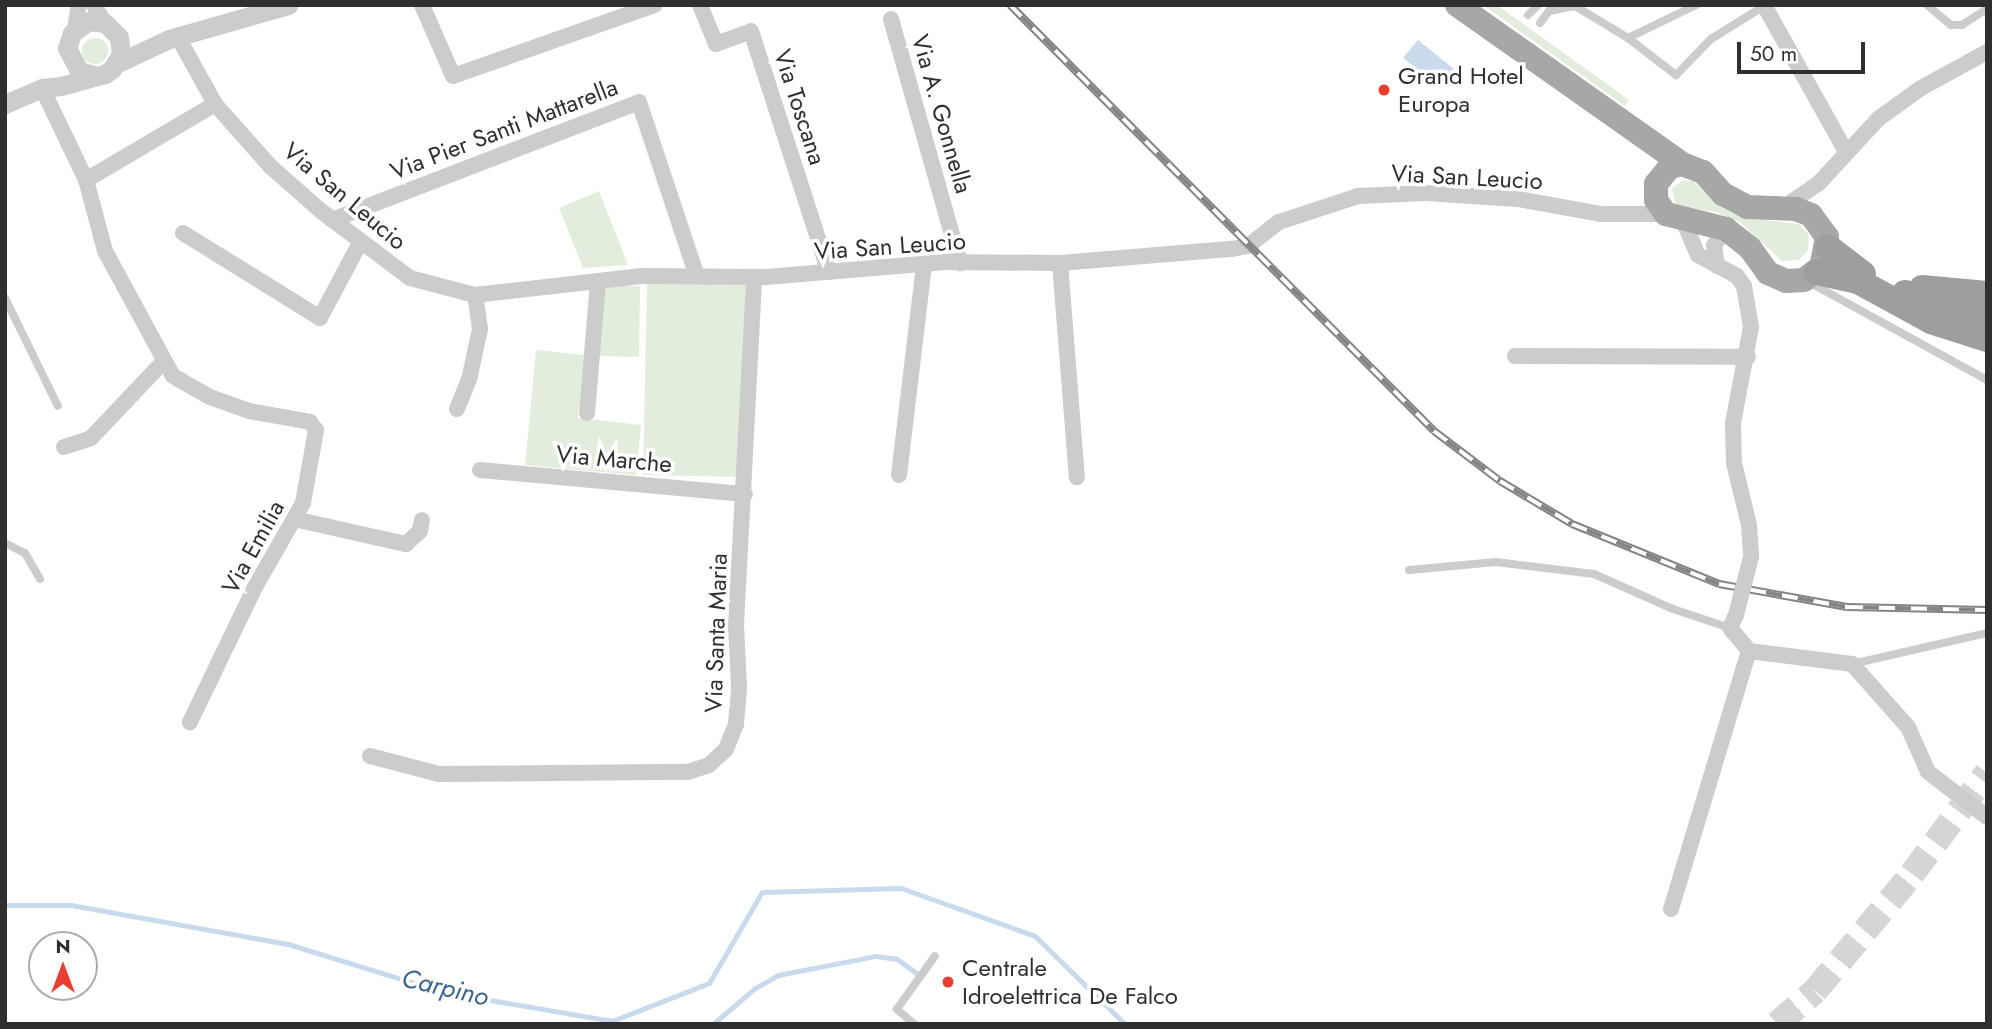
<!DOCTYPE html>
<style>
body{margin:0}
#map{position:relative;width:1992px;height:1029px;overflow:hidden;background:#fff;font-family:Jost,sans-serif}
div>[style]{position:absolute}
.green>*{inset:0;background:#e3eddd}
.round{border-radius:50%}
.water>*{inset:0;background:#c9daed}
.stream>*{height:5px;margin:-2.5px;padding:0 2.5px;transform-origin:2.5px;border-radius:2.5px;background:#c9daed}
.trunk-tunnel>*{height:26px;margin-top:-13px;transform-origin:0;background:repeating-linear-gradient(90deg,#d5d5d5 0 26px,transparent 0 39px)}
.service>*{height:8px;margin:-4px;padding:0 4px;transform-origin:4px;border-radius:4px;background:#ccc}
.minor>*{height:16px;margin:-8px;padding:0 8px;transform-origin:8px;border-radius:8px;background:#ccc}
.tertiary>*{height:19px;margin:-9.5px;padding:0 9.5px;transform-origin:9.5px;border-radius:9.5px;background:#ccc}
.primary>*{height:24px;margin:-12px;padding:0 12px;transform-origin:12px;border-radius:12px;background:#a7a7a7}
.trunk>*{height:26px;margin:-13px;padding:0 13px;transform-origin:13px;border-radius:13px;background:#9e9e9e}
.rail>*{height:8px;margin-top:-4px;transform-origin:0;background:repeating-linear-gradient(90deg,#fff 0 16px,#848484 0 32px);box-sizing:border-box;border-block:2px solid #848484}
.minor-bridge>*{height:16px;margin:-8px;padding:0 8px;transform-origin:8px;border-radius:8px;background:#ccc}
.dots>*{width:19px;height:19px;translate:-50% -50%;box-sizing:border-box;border:4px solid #fff;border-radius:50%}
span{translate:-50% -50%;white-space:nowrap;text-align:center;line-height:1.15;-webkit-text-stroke:7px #fff;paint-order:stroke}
.poi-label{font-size:24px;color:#2f2f2f}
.left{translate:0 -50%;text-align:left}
.street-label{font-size:24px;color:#2f2f2f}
.water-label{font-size:26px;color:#3c6493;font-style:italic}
.frame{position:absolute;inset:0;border:7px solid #2f2f2f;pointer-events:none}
.north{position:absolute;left:28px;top:931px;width:70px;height:70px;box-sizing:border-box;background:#fff;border:2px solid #acacac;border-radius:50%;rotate:0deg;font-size:19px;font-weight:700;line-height:28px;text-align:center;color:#2f2f2f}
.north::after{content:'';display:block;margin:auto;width:24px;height:32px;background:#e73f31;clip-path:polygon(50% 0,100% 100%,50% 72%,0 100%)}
.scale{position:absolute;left:1737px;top:42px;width:128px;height:32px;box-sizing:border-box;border:4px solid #2f2f2f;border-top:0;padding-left:9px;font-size:21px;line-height:24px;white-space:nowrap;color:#2f2f2f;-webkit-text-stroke:5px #fff;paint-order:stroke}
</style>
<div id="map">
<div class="green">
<i style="clip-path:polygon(1483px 5px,1497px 5px,1629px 100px,1625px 106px)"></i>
<i class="round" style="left:82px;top:38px;width:26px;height:26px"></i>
<i style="clip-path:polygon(1684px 180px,1693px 181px,1717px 204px,1743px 217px,1799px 224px,1809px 235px,1808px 250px,1799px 260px,1782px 261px,1740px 222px,1716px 212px,1676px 206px,1672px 188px)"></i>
<i style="clip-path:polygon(599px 191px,628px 265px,583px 268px,559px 208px)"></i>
<i style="clip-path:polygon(647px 281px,749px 283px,744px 477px,643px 475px)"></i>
<i style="clip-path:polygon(603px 286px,640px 286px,639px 357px,596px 356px)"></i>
<i style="clip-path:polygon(536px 350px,584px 355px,578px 418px,641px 425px,636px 475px,525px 465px)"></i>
</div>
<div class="water">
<i style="clip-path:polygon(1418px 40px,1454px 69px,1440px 87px,1403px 58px)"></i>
</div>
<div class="stream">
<i style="left:5px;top:905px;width:66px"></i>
<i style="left:71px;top:905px;width:220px;rotate:10.2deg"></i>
<i style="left:288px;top:944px;width:162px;rotate:17.2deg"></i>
<i style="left:443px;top:992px;width:171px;rotate:9.7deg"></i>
<i style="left:612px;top:1021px;width:104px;rotate:-21.4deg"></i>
<i style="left:709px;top:983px;width:105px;rotate:-59.8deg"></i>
<i style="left:762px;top:892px;width:139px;rotate:-1.6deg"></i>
<i style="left:901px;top:888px;width:142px;rotate:19.7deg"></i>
<i style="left:1035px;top:936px;width:126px;rotate:44.4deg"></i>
<i style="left:713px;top:1024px;width:55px;rotate:-40.6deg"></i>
<i style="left:755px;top:988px;width:26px;rotate:-29deg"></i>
<i style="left:778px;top:975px;width:100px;rotate:-11deg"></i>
<i style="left:876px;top:956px;width:21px;rotate:8deg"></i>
<i style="left:897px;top:959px;width:24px;rotate:36deg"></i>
</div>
<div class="trunk-tunnel">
<i style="left:1777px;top:1024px;width:50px;rotate:-41deg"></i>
<i style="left:1815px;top:991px;width:152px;rotate:-50.3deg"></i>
<i style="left:1912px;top:874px;width:126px;rotate:-53.4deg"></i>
</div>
<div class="service">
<i style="left:1927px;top:5px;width:31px;rotate:40deg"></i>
<i style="left:1951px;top:25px;width:11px"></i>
<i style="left:1962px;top:25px;width:30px;rotate:-33deg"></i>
<i style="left:1528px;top:15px;width:14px;rotate:-45deg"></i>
<i style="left:1540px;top:23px;width:15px;rotate:-53deg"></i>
<i style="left:1549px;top:11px;width:26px;rotate:-11deg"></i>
<i style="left:1575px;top:6px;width:62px;rotate:31.1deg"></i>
<i style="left:1628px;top:38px;width:61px;rotate:37.6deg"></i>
<i style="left:1676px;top:75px;width:50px;rotate:-45.8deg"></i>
<i style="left:1711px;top:39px;width:62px;rotate:-31.9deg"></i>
<i style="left:1628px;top:38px;width:76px;rotate:-25.9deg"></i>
<i style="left:1807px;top:281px;width:205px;rotate:28.8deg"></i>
<i style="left:5px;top:298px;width:120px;rotate:63.9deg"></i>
<i style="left:5px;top:543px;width:22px;rotate:27deg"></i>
<i style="left:25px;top:553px;width:30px;rotate:60deg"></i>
<i style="left:1409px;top:570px;width:87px;rotate:-5.3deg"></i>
<i style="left:1496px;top:562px;width:99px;rotate:7deg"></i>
<i style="left:1594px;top:574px;width:86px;rotate:23.9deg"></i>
<i style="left:1673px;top:609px;width:60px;rotate:18.4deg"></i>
<i style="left:1852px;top:664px;width:139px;rotate:-12.9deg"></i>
<i style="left:914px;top:1024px;width:23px;rotate:-139deg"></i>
<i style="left:897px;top:1009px;width:65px;rotate:-54.4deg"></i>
</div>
<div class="minor">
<i style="left:94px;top:5px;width:21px;rotate:59deg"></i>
<i style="left:422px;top:5px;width:77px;rotate:66.4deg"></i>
<i style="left:453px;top:76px;width:214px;rotate:-19.4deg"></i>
<i style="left:700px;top:5px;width:42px;rotate:67.7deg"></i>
<i style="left:716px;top:44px;width:37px;rotate:-20deg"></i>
<i style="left:751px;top:31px;width:253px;rotate:72.1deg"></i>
<i style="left:1764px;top:5px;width:166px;rotate:60.8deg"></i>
<i style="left:891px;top:19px;width:254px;rotate:74.2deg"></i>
<i style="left:75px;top:29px;width:24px;rotate:-81deg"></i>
<i style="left:178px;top:37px;width:77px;rotate:61.1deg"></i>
<i style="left:215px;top:104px;width:84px;rotate:48.4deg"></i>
<i style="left:271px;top:167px;width:67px;rotate:41.3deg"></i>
<i style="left:321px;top:211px;width:111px;rotate:37deg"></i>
<i style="left:410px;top:278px;width:67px;rotate:14.7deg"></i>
<i style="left:475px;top:295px;width:168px;rotate:-6.5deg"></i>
<i style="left:642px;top:276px;width:124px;rotate:0.5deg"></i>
<i style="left:766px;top:277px;width:180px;rotate:-4.8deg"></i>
<i style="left:945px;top:262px;width:115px;rotate:0.5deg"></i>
<i style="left:1060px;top:263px;width:173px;rotate:-4.7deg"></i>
<i style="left:1232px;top:249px;width:16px;rotate:-11deg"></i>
<i style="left:1248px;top:246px;width:39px;rotate:-38deg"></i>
<i style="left:1279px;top:222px;width:83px;rotate:-18.2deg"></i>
<i style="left:1358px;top:196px;width:67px;rotate:-2.6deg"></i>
<i style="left:1425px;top:193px;width:93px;rotate:3.7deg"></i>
<i style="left:1518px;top:199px;width:84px;rotate:10.2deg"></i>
<i style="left:1601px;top:214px;width:65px"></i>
<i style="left:42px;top:88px;width:102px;rotate:64.4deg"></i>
<i style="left:86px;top:180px;width:73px;rotate:75deg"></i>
<i style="left:105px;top:251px;width:142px;rotate:61.5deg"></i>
<i style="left:173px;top:376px;width:43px;rotate:29.6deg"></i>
<i style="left:210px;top:397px;width:41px;rotate:19.7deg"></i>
<i style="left:249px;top:411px;width:62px;rotate:10.2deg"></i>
<i style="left:310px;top:422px;width:10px;rotate:53deg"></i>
<i style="left:316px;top:430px;width:74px;rotate:100.1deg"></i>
<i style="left:303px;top:503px;width:99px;rotate:119.7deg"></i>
<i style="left:254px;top:589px;width:148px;rotate:115.7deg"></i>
<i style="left:86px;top:180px;width:150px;rotate:-30.5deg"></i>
<i style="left:1784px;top:207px;width:42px;rotate:-34.4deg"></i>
<i style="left:1819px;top:183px;width:87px;rotate:-47.3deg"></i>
<i style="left:1878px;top:119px;width:53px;rotate:-35.8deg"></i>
<i style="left:1921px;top:88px;width:75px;rotate:-28.6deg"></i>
<i style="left:332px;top:220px;width:329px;rotate:-21deg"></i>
<i style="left:639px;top:102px;width:183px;rotate:71.6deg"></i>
<i style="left:1683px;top:220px;width:38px;rotate:67deg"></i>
<i style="left:1698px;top:255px;width:44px;rotate:28.3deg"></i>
<i style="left:1737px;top:276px;width:12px;rotate:55deg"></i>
<i style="left:1744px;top:286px;width:42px;rotate:80.3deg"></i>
<i style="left:1751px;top:327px;width:98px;rotate:100.6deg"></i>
<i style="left:1733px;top:423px;width:40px;rotate:88.6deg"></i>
<i style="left:1734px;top:463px;width:64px;rotate:76.4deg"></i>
<i style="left:1749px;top:525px;width:32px;rotate:86deg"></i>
<i style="left:183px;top:233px;width:161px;rotate:31.8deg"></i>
<i style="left:320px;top:318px;width:87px;rotate:-62deg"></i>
<i style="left:1060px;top:263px;width:215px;rotate:85.5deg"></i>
<i style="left:1717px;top:266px;width:21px;rotate:-98deg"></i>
<i style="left:1714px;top:245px;width:20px;rotate:-53deg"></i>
<i style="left:1515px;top:356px;width:233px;rotate:0.2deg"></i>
<i style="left:457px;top:409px;width:31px;rotate:-68deg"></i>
<i style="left:469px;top:380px;width:52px;rotate:-77.8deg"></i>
<i style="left:480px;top:329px;width:34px;rotate:-98deg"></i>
<i style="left:587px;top:413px;width:131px;rotate:-85.2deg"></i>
<i style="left:64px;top:447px;width:28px;rotate:-18deg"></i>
<i style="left:91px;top:438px;width:106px;rotate:-46.5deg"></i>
<i style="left:480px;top:470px;width:266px;rotate:5.2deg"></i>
<i style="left:899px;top:475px;width:212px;rotate:-83.2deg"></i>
<i style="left:294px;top:519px;width:115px;rotate:12.6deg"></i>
<i style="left:406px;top:544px;width:19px;rotate:-43deg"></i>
<i style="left:420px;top:531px;width:11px;rotate:-80deg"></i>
<i style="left:1736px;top:615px;width:14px;rotate:115deg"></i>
<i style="left:1730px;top:628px;width:30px;rotate:50deg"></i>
<i style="left:1749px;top:651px;width:104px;rotate:7.2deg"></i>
<i style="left:1852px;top:664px;width:84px;rotate:48.4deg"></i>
<i style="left:1908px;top:727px;width:49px;rotate:66deg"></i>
<i style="left:1928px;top:772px;width:74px;rotate:37.3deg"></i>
<i style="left:370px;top:756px;width:71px;rotate:14.6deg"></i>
<i style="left:439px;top:774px;width:249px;rotate:-0.5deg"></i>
<i style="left:688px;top:772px;width:22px;rotate:-18deg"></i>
<i style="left:709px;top:765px;width:23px;rotate:-43deg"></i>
<i style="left:726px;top:749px;width:27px;rotate:-68deg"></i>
<i style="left:736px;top:724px;width:37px;rotate:-85deg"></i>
<i style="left:739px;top:687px;width:62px;rotate:-92.8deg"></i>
<i style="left:736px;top:625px;width:348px;rotate:-87deg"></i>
<i style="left:1671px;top:909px;width:270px;rotate:-73.2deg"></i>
</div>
<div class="tertiary">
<i style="left:118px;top:63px;width:56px;rotate:-25.2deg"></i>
<i style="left:169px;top:39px;width:124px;rotate:-15.9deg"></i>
<i style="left:5px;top:104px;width:40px;rotate:-23.4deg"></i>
<i style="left:42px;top:88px;width:19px;rotate:-6deg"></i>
<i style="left:61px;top:86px;width:46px;rotate:-15.3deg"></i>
<i style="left:105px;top:74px;width:9px;rotate:-36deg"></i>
<i style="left:112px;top:69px;width:17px;rotate:-59deg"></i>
<i style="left:121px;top:54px;width:17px;rotate:-97deg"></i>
<i style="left:119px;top:37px;width:20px;rotate:-135deg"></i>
<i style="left:105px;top:23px;width:16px;rotate:-173deg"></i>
<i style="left:89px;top:21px;width:21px;rotate:145deg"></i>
<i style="left:72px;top:33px;width:16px;rotate:108deg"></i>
<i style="left:67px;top:48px;width:26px;rotate:62deg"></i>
<i style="left:79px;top:71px;width:18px;rotate:16deg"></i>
</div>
<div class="primary">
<i style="left:1457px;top:5px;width:276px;rotate:35.2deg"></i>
<i style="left:1682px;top:164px;width:22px;rotate:21deg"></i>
<i style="left:1703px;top:172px;width:30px;rotate:48deg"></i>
<i style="left:1723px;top:194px;width:27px;rotate:28deg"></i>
<i style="left:1747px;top:207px;width:49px;rotate:2.3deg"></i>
<i style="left:1796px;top:209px;width:16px;rotate:22deg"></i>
<i style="left:1811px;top:215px;width:27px;rotate:54deg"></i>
<i style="left:1827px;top:237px;width:31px;rotate:101deg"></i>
<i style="left:1821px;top:267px;width:21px;rotate:143deg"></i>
<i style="left:1804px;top:280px;width:18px;rotate:177deg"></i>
<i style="left:1786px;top:281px;width:20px;rotate:-156deg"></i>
<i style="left:1768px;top:273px;width:31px;rotate:-126deg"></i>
<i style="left:1750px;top:248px;width:31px;rotate:-142deg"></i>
<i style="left:1726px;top:229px;width:62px;rotate:-166deg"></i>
<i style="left:1666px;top:214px;width:17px;rotate:-126deg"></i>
<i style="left:1656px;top:200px;width:16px;rotate:-90deg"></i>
<i style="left:1656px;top:184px;width:22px;rotate:-51deg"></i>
<i style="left:1670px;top:167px;width:12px;rotate:-14deg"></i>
</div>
<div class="trunk">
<i style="left:1828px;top:247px;width:44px;rotate:37.6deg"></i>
<i style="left:1817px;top:272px;width:42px;rotate:12.4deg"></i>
<i style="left:1858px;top:281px;width:83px;rotate:28.7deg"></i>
<i style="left:1931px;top:321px;width:59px;rotate:17.8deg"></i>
<i style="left:1922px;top:288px;width:65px;rotate:5.3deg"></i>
<i style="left:1905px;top:293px;width:85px;rotate:16.3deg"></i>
</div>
<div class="rail">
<i style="left:1010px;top:5px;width:601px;rotate:45.13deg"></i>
<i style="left:1434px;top:431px;width:83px;rotate:37.1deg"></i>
<i style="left:1500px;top:481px;width:84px;rotate:30.8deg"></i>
<i style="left:1572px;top:524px;width:159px;rotate:22.2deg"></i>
<i style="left:1719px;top:584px;width:130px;rotate:10.2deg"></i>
<i style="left:1847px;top:607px;width:140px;rotate:1.2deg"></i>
</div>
<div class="minor-bridge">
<i style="left:1736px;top:615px;width:60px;rotate:-75.5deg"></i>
</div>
<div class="dots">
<i style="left:1384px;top:90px;background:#e73f31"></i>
<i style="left:948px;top:982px;background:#e73f31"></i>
</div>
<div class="poi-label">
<span class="left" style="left:1398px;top:90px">Grand Hotel<br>Europa</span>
<span class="left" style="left:962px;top:982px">Centrale<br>Idroelettrica De Falco</span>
</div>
<div class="street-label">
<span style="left:800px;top:107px;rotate:72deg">Via Toscana</span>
<span style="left:942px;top:114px;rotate:74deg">Via A. Gonnella</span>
<span style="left:504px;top:129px;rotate:-21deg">Via Pier Santi Mattarella</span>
<span style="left:1467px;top:177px;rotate:3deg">Via San Leucio</span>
<span style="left:345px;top:196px;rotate:40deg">Via San Leucio</span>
<span style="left:890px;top:246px;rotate:-4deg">Via San Leucio</span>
<span style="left:614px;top:459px;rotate:5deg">Via Marche</span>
<span style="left:253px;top:547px;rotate:-61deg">Via Emilia</span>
<span style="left:716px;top:633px;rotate:-88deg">Via Santa Maria</span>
</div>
<div class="water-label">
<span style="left:445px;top:988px;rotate:13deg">Carpino</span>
</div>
<div class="frame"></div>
<div class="north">N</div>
<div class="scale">50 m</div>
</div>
